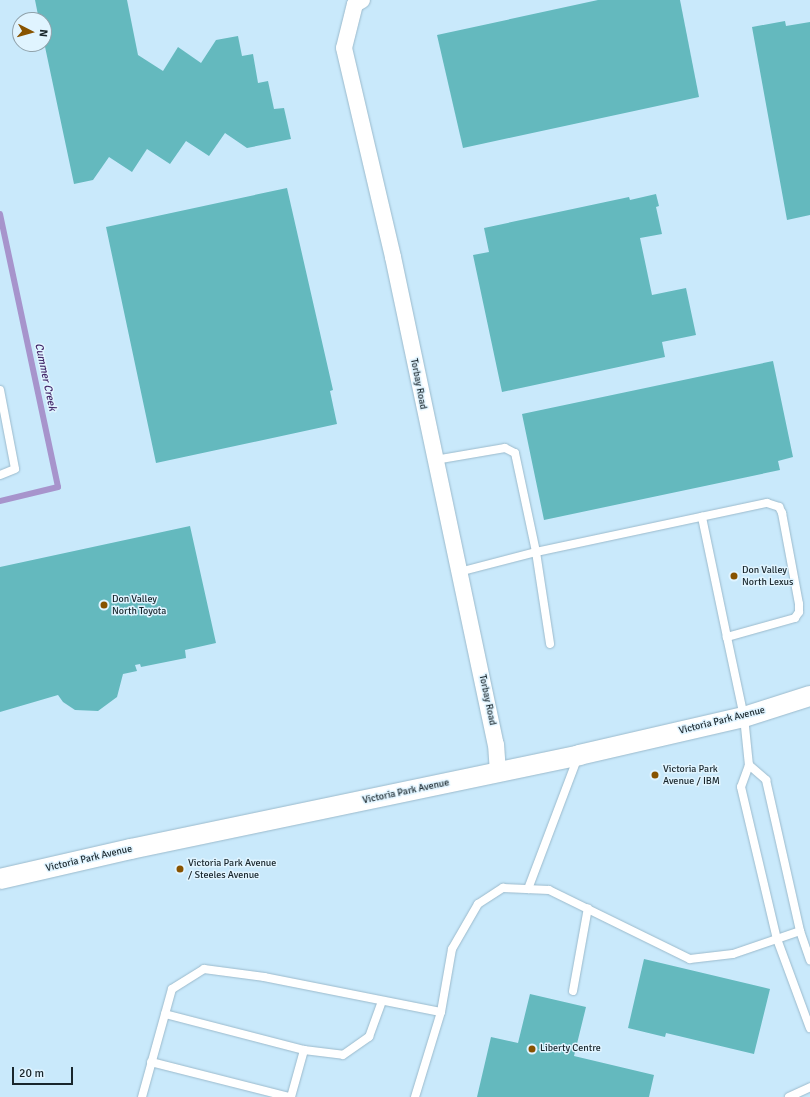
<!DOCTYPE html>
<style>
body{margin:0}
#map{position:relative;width:810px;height:1097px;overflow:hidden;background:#c9e9fb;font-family:Signika,sans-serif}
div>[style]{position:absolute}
.stream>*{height:6px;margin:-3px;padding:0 3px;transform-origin:3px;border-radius:3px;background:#a794cc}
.building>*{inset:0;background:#64b9be}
.roads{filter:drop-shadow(0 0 1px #9bbacc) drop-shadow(0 0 1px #9bbacc)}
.service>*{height:8px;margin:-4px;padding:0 4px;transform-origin:4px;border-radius:4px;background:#fff}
.minor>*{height:16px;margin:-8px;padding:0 8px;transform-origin:8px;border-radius:8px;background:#fff}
.tertiary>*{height:20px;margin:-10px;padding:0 10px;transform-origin:10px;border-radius:10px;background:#fff}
.dots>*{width:11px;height:11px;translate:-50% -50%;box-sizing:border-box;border:2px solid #e0f4ff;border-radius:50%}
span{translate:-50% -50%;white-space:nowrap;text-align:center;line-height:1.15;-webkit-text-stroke:3px #e0f4ff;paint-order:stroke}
.street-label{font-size:10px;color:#19262c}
.poi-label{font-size:10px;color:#19262c}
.left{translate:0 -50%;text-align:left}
.water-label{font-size:11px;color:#422669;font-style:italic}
.north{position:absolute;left:12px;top:12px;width:40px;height:40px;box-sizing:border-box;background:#e0f4ff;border:1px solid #90a2ab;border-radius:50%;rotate:96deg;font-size:11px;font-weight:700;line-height:16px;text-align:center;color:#19262c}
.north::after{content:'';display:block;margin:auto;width:14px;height:18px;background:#885300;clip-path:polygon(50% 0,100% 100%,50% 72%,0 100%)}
.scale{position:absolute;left:12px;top:1067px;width:61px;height:18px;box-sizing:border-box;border:2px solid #19262c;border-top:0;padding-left:5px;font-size:12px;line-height:14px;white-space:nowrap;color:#19262c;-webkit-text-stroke:3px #e0f4ff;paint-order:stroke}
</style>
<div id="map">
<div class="stream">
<i style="left:0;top:214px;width:279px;rotate:78deg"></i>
<i style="left:58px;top:487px;width:60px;rotate:166.4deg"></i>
</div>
<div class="building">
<i style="clip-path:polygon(35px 0,127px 0,138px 55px,163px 71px,178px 47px,201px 63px,216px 40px,238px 36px,242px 56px,253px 54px,258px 83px,268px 81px,274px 109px,284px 108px,291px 139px,247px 148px,225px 133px,209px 156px,186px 141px,170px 164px,147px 149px,132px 172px,109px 157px,93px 180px,74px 184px,44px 42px,44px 20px,39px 20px)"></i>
<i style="clip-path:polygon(598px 0,680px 0,699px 97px,463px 148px,437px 35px)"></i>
<i style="clip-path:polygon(785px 21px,786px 26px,810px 22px,810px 215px,787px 220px,752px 27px)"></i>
<i style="clip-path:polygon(287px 188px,333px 390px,330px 391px,337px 424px,156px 463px,106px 227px)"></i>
<i style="clip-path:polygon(656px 194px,659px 206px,656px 207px,662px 234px,640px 238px,652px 295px,686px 288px,696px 335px,662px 342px,665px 357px,502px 392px,473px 255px,489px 252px,484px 228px,629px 197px,630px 200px)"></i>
<i style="clip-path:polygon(773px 361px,793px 457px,778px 461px,780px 470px,544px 520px,522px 414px)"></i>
<i style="clip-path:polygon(190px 526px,216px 643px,185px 650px,186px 658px,141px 667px,140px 664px,135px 665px,137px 671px,123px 674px,117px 697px,98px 711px,75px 710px,63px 702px,58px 695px,0 712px,0 567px)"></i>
<i style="clip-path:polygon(644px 959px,770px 989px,754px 1054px,666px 1033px,665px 1037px,628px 1028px)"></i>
<i style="clip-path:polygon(530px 994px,586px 1007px,574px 1056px,654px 1075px,649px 1097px,477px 1097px,491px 1037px,518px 1043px)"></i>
</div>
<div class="roads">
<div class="service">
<i style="left:0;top:390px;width:80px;rotate:79.2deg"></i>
<i style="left:15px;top:469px;width:16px;rotate:158deg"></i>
<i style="left:435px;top:460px;width:71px;rotate:-9.7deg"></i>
<i style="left:505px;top:448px;width:11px;rotate:27deg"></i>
<i style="left:515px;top:453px;width:101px;rotate:78deg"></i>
<i style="left:536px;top:552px;width:93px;rotate:81.3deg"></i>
<i style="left:459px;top:572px;width:80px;rotate:-14.6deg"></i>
<i style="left:536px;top:552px;width:236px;rotate:-12deg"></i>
<i style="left:767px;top:503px;width:13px;rotate:18deg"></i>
<i style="left:779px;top:507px;width:7px;rotate:63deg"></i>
<i style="left:782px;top:513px;width:93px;rotate:79.4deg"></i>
<i style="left:799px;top:604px;width:8px;rotate:90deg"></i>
<i style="left:799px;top:612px;width:7px;rotate:124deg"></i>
<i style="left:795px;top:618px;width:71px;rotate:164.4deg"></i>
<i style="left:727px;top:637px;width:123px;rotate:-101.8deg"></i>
<i style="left:727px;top:637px;width:82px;rotate:78deg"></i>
<i style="left:744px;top:717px;width:48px;rotate:84.1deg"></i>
<i style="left:749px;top:765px;width:23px;rotate:110deg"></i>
<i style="left:741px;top:787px;width:156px;rotate:76.7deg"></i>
<i style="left:777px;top:939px;width:95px;rotate:69.7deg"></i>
<i style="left:749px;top:765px;width:23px;rotate:41deg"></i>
<i style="left:766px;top:780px;width:155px;rotate:77.3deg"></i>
<i style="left:800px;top:931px;width:31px;rotate:71deg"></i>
<i style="left:528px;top:889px;width:141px;rotate:-69.3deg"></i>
<i style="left:573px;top:991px;width:84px;rotate:-79.8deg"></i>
<i style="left:165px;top:1014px;width:144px;rotate:14.5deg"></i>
<i style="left:151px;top:1062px;width:142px;rotate:14.2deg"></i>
<i style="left:142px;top:1097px;width:112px;rotate:-74.5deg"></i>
<i style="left:172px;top:989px;width:38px;rotate:-32deg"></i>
<i style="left:204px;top:969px;width:61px;rotate:7.6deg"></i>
<i style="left:264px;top:977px;width:180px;rotate:11.2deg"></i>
<i style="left:291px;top:1097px;width:49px;rotate:-74.5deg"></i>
<i style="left:304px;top:1050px;width:39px;rotate:7deg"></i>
<i style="left:343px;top:1055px;width:32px;rotate:-35deg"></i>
<i style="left:369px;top:1037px;width:37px;rotate:-70deg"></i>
<i style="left:415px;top:1097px;width:89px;rotate:-73deg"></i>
<i style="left:441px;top:1012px;width:64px;rotate:-80.1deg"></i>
<i style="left:452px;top:949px;width:52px;rotate:-60deg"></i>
<i style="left:478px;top:904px;width:30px;rotate:-33deg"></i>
<i style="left:503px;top:888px;width:46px;rotate:2.5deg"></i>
<i style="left:549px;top:890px;width:157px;rotate:26.1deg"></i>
<i style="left:690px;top:959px;width:43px;rotate:-6.6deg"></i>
<i style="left:733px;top:954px;width:71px;rotate:-18.9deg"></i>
<i style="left:789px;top:1097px;width:23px;rotate:-25deg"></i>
</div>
<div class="minor">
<i style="left:362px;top:0;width:8px;rotate:150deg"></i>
<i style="left:355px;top:4px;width:45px;rotate:104deg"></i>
<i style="left:344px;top:48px;width:215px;rotate:76.8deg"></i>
<i style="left:393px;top:257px;width:498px;rotate:78.1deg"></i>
<i style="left:496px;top:744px;width:29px;rotate:86deg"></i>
</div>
<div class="tertiary">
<i style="left:0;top:879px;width:134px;rotate:-12.9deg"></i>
<i style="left:131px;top:849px;width:458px;rotate:-11.8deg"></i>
<i style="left:579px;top:755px;width:169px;rotate:-13deg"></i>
<i style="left:744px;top:717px;width:69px;rotate:-17.7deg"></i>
</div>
</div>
<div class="dots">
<i style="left:734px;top:576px;background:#885300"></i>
<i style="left:104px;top:605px;background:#885300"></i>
<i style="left:655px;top:775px;background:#885300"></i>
<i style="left:180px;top:869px;background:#885300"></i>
<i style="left:532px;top:1049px;background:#885300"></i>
</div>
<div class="street-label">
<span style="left:418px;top:384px;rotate:79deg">Torbay Road</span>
<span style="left:487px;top:700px;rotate:78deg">Torbay Road</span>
<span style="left:722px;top:721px;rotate:-14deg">Victoria Park Avenue</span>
<span style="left:406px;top:792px;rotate:-12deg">Victoria Park Avenue</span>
<span style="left:89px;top:859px;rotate:-13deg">Victoria Park Avenue</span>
</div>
<div class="poi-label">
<span class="left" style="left:742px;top:576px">Don Valley<br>North Lexus</span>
<span class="left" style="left:112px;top:605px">Don Valley<br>North Toyota</span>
<span class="left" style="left:663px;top:775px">Victoria Park<br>Avenue / IBM</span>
<span class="left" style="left:188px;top:869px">Victoria Park Avenue<br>/ Steeles Avenue</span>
<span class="left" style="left:540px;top:1049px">Liberty Centre</span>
</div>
<div class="water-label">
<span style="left:45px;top:377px;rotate:78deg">Cummer Creek</span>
</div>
<div class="north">N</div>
<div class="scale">20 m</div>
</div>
